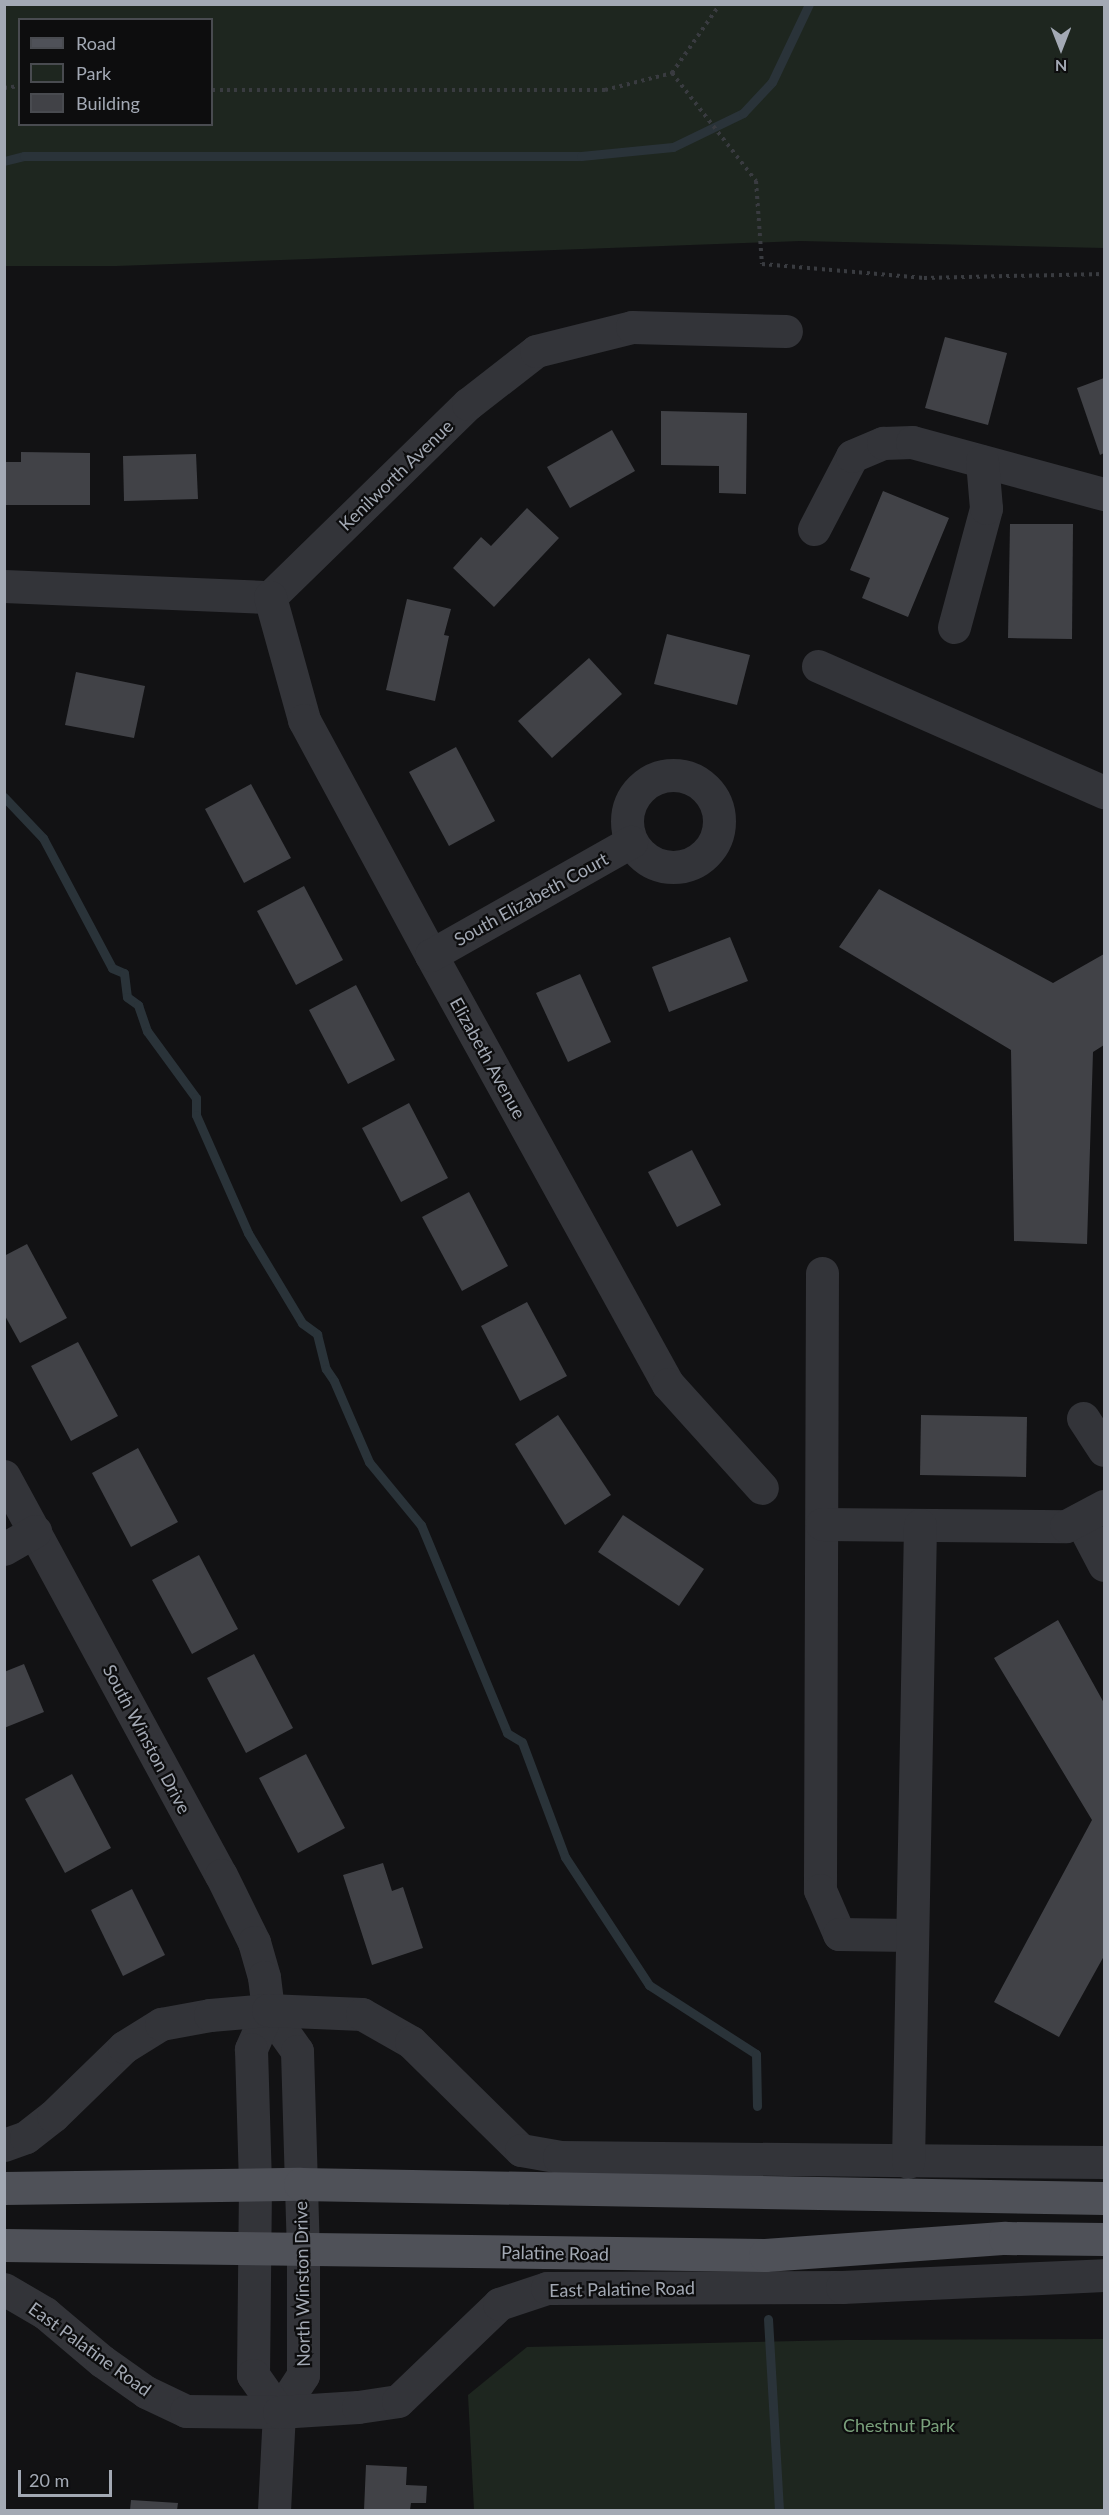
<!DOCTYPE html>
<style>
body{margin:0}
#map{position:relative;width:1109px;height:2515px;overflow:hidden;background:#121214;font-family:Lato,sans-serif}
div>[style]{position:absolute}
.green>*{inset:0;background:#1e261f}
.stream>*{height:9px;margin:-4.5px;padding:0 4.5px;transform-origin:4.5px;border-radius:4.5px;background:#2a3339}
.building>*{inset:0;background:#414247}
.path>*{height:4px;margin-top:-2px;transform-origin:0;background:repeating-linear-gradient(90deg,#393b40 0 3px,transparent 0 7.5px)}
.minor>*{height:33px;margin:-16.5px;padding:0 16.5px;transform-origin:16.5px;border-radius:16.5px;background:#333439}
.minor>.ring{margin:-16.5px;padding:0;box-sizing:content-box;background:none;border:33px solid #333439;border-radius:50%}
.major>*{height:33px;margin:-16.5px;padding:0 16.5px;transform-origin:16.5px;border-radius:16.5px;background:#4f5158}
span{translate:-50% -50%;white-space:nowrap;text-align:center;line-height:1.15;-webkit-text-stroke:4.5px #0d0d0e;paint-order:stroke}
.street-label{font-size:18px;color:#a3a9b4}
.park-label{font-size:18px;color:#7aa07b}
.frame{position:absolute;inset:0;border:6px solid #a3a9b4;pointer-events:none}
.legend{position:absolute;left:18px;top:18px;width:195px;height:108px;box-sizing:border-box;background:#0d0d0e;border:2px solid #494b50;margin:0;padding:8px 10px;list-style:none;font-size:18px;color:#a3a9b4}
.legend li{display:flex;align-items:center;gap:12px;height:30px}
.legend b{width:30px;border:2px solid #494b50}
.north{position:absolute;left:1031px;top:18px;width:60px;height:60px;-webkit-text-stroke:4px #0d0d0e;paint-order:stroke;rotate:180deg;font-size:16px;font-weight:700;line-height:24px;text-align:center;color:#a3a9b4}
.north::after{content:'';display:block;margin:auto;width:21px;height:27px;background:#a3a9b4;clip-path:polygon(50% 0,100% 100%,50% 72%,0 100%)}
.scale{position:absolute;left:18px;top:2470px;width:94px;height:27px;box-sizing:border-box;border:3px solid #a3a9b4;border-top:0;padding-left:8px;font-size:18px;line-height:21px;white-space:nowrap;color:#a3a9b4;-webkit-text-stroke:4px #0d0d0e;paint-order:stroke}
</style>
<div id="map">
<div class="green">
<i style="clip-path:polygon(evenodd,4px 5px,1104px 5px,1104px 248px,800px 241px,116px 266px,5px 266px,4px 5px,20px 20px,212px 20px,212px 124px,20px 124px,20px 20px)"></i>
<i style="clip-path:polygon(1104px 2339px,1104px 2510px,474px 2510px,468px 2395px,527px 2347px,845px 2340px)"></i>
</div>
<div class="stream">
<i style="left:4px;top:161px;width:21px;rotate:-14deg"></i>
<i style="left:24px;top:156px;width:557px"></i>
<i style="left:581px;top:156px;width:92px;rotate:-5.6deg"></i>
<i style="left:673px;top:147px;width:78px;rotate:-25.9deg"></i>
<i style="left:743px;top:113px;width:42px;rotate:-46.9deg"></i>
<i style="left:772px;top:82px;width:86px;rotate:-64.6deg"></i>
<i style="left:4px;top:797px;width:57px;rotate:46.4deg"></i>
<i style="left:43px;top:838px;width:147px;rotate:62deg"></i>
<i style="left:112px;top:968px;width:13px;rotate:23deg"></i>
<i style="left:124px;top:973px;width:24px;rotate:83deg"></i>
<i style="left:127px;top:997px;width:14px;rotate:36deg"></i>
<i style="left:138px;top:1005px;width:28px;rotate:71deg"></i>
<i style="left:147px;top:1031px;width:83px;rotate:53.8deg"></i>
<i style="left:196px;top:1098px;width:17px;rotate:90deg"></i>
<i style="left:196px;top:1115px;width:129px;rotate:66.2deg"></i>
<i style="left:248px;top:1233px;width:105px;rotate:59deg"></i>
<i style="left:302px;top:1323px;width:19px;rotate:36deg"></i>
<i style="left:317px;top:1334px;width:36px;rotate:76deg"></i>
<i style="left:326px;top:1369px;width:14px;rotate:56deg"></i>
<i style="left:334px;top:1381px;width:88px;rotate:66.6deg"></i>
<i style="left:369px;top:1462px;width:82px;rotate:50.5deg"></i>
<i style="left:421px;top:1525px;width:225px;rotate:67.5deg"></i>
<i style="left:507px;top:1733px;width:17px;rotate:31deg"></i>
<i style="left:522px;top:1742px;width:123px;rotate:69.5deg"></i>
<i style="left:565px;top:1857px;width:153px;rotate:56.7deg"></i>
<i style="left:649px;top:1985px;width:127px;rotate:32.8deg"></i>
<i style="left:756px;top:2054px;width:52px;rotate:88.9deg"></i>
<i style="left:768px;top:2319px;width:191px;rotate:86.7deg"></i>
</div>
<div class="building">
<i style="clip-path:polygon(945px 337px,1007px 353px,988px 425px,925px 408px)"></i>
<i style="clip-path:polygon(1104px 378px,1104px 453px,1100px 455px,1077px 388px)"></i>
<i style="clip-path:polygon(661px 411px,747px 413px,746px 494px,719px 493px,719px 466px,661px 465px)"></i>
<i style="clip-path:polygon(612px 430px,635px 471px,570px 508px,547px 467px)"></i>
<i style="clip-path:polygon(21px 452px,90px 453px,90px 505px,4px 505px,4px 462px,21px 462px)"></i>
<i style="clip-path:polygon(196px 454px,198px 499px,124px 501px,123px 456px)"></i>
<i style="clip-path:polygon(883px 491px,949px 518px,908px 617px,862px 598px,870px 578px,850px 570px)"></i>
<i style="clip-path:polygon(527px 508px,559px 538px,494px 607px,453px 568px,481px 537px,491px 546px)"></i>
<i style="clip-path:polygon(1010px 524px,1073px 524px,1072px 639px,1008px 638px)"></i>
<i style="clip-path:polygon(407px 599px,451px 609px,444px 635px,449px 636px,435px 701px,386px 690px)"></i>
<i style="clip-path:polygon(667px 634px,750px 655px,737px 705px,654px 684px)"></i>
<i style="clip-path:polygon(589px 658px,622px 694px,552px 758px,518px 721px)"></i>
<i style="clip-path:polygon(76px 672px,145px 686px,134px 738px,65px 725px)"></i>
<i style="clip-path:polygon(456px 747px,495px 821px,449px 846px,409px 772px)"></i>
<i style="clip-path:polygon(251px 784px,291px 858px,244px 883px,205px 809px)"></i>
<i style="clip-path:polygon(304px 886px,343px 960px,296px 985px,257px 911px)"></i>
<i style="clip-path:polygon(879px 889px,1053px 983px,1104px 954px,1104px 1045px,1093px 1052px,1087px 1244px,1014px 1241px,1011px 1050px,839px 947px)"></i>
<i style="clip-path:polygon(730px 937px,748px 981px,669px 1012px,652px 967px)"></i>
<i style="clip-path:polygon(580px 974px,611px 1042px,568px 1062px,536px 993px)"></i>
<i style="clip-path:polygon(356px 985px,395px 1060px,348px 1084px,309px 1010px)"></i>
<i style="clip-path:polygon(409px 1103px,448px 1178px,401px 1202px,362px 1128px)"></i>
<i style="clip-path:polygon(692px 1150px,721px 1205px,677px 1227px,648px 1172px)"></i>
<i style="clip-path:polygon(469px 1192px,508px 1266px,462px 1291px,422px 1217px)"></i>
<i style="clip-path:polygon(27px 1244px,67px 1318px,20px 1343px,4px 1314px,4px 1256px)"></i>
<i style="clip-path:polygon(527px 1302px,567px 1376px,520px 1401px,481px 1326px)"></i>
<i style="clip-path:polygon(78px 1342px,118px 1416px,71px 1441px,31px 1366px)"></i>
<i style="clip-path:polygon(558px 1415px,611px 1495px,565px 1525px,515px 1444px)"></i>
<i style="clip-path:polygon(921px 1415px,1027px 1417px,1026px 1477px,920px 1475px)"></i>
<i style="clip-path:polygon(138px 1448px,178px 1522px,131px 1547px,92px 1473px)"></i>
<i style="clip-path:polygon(623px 1515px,704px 1569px,679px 1606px,598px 1552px)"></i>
<i style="clip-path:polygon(199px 1555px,238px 1629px,192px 1654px,152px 1580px)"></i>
<i style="clip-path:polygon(1058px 1620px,1104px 1703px,1104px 1956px,1059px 2037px,994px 2002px,1092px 1820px,994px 1658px)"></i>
<i style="clip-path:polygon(254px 1654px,293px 1728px,246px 1753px,207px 1678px)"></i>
<i style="clip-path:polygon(24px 1664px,44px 1712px,4px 1728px,4px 1672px)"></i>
<i style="clip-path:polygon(306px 1754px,345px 1828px,298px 1853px,259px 1778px)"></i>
<i style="clip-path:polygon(72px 1774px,111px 1848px,65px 1873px,25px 1799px)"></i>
<i style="clip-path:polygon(383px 1863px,392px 1891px,403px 1887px,423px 1948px,372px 1965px,343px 1875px)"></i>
<i style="clip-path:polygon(132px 1889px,165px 1955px,123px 1976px,91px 1910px)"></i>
<i style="clip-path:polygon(366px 2465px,407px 2467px,406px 2485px,427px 2486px,426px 2503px,411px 2503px,410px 2510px,364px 2510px)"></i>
<i style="clip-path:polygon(131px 2500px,178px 2503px,177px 2510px,130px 2510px)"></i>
</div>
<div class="path">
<i style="left:672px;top:73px;width:137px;rotate:52.1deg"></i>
<i style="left:756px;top:181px;width:83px;rotate:85.9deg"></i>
<i style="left:762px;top:264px;width:163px;rotate:4.9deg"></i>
<i style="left:924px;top:278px;width:180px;rotate:-1.3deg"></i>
<i style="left:4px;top:88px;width:16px;rotate:-7deg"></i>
<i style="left:212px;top:90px;width:393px"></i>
<i style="left:605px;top:90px;width:69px;rotate:-14.2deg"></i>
<i style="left:672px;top:73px;width:84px;rotate:-55.2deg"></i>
</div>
<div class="minor">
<i style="left:814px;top:529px;width:82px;rotate:-62.5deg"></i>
<i style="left:852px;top:456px;width:34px;rotate:-23deg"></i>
<i style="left:883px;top:443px;width:29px;rotate:-2deg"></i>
<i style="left:912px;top:442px;width:199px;rotate:15.2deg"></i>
<i style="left:4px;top:586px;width:266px;rotate:2.4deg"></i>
<i style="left:270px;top:597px;width:277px;rotate:-44.3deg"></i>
<i style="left:468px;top:404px;width:86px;rotate:-37.9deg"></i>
<i style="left:536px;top:351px;width:99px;rotate:-14deg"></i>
<i style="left:632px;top:327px;width:154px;rotate:1.5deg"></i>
<i style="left:270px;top:597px;width:128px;rotate:74.5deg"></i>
<i style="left:304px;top:720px;width:267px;rotate:61.6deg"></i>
<i style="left:431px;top:955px;width:490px;rotate:61.1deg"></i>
<i style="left:668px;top:1384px;width:140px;rotate:47.9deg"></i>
<i style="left:954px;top:627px;width:123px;rotate:-74.9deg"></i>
<i style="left:986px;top:508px;width:47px;rotate:-94.9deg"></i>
<i style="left:818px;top:666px;width:313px;rotate:23.8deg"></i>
<i class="ring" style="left:627px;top:775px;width:59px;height:59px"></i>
<i style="left:431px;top:955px;width:230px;rotate:-29.5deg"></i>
<i style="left:822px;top:1273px;width:617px;rotate:90.19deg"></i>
<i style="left:820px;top:1890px;width:48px;rotate:66.6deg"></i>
<i style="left:839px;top:1934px;width:72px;rotate:0.8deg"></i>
<i style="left:1083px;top:1418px;width:38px;rotate:57deg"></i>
<i style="left:4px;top:1476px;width:454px;rotate:61.5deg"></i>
<i style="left:221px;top:1875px;width:75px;rotate:63.8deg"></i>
<i style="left:254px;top:1942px;width:36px;rotate:74deg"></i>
<i style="left:264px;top:1977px;width:33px;rotate:83deg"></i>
<i style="left:268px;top:2010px;width:50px;rotate:54.7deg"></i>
<i style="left:297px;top:2051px;width:199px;rotate:88.3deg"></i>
<i style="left:303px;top:2250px;width:125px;rotate:90deg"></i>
<i style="left:303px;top:2375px;width:44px;rotate:123deg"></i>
<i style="left:279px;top:2412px;width:98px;rotate:92.9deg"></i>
<i style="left:1080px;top:1519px;width:52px;rotate:62.4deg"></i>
<i style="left:822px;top:1524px;width:244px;rotate:0.5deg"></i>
<i style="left:1066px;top:1526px;width:43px;rotate:-27.8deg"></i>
<i style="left:4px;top:1549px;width:36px;rotate:-30deg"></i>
<i style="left:268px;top:2010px;width:43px;rotate:113.6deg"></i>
<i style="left:251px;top:2049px;width:136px;rotate:88.3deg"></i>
<i style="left:255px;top:2185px;width:190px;rotate:90.6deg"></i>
<i style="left:253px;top:2375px;width:45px;rotate:54.9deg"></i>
<i style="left:4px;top:2145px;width:23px;rotate:-20deg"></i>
<i style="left:26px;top:2137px;width:34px;rotate:-38deg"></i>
<i style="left:53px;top:2116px;width:99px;rotate:-44.2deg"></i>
<i style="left:124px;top:2047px;width:44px;rotate:-31.9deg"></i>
<i style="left:161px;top:2024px;width:50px;rotate:-10.4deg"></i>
<i style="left:210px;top:2015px;width:58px;rotate:-4.9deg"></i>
<i style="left:268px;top:2010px;width:94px;rotate:2.4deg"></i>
<i style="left:362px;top:2014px;width:56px;rotate:29.7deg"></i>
<i style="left:411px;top:2042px;width:154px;rotate:44.5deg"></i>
<i style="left:521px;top:2150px;width:39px;rotate:10deg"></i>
<i style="left:559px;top:2157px;width:545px;rotate:0.53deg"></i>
<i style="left:908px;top:2162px;width:637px;rotate:-88.92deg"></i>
<i style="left:4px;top:2289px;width:48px;rotate:30.3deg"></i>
<i style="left:45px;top:2313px;width:75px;rotate:40.1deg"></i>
<i style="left:102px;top:2361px;width:54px;rotate:35.2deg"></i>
<i style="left:146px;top:2392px;width:44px;rotate:25.4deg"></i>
<i style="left:186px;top:2411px;width:93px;rotate:0.6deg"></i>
<i style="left:279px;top:2412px;width:79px;rotate:-3.6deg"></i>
<i style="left:358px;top:2407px;width:40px;rotate:-8.5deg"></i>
<i style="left:398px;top:2401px;width:140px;rotate:-43.8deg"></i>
<i style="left:499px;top:2304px;width:51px;rotate:-18.4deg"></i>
<i style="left:547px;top:2288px;width:295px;rotate:-0.2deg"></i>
<i style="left:842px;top:2287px;width:262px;rotate:-2.6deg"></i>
</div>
<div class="major">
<i style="left:4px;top:2188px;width:296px;rotate:-0.8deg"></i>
<i style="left:300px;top:2184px;width:804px;rotate:1deg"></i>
<i style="left:4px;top:2245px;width:761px;rotate:0.75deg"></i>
<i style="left:765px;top:2255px;width:241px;rotate:-4.1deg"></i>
<i style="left:1005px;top:2238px;width:99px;rotate:0.6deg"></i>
</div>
<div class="street-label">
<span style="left:396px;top:475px;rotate:-44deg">Kenilworth Avenue</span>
<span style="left:531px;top:899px;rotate:-29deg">South Elizabeth Court</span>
<span style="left:488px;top:1058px;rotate:61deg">Elizabeth Avenue</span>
<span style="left:147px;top:1739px;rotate:62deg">South Winston Drive</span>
<span style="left:555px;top:2253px;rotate:1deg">Palatine Road</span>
<span style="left:302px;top:2284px;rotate:-91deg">North Winston Drive</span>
<span style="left:622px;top:2289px;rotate:-1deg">East Palatine Road</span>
<span style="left:90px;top:2349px;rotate:36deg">East Palatine Road</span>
</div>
<div class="park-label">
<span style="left:899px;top:2425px">Chestnut Park</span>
</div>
<div class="frame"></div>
<ul class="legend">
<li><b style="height:8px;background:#4f5158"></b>Road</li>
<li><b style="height:16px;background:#1e261f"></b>Park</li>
<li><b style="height:16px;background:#414247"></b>Building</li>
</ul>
<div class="north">N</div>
<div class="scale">20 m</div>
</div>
